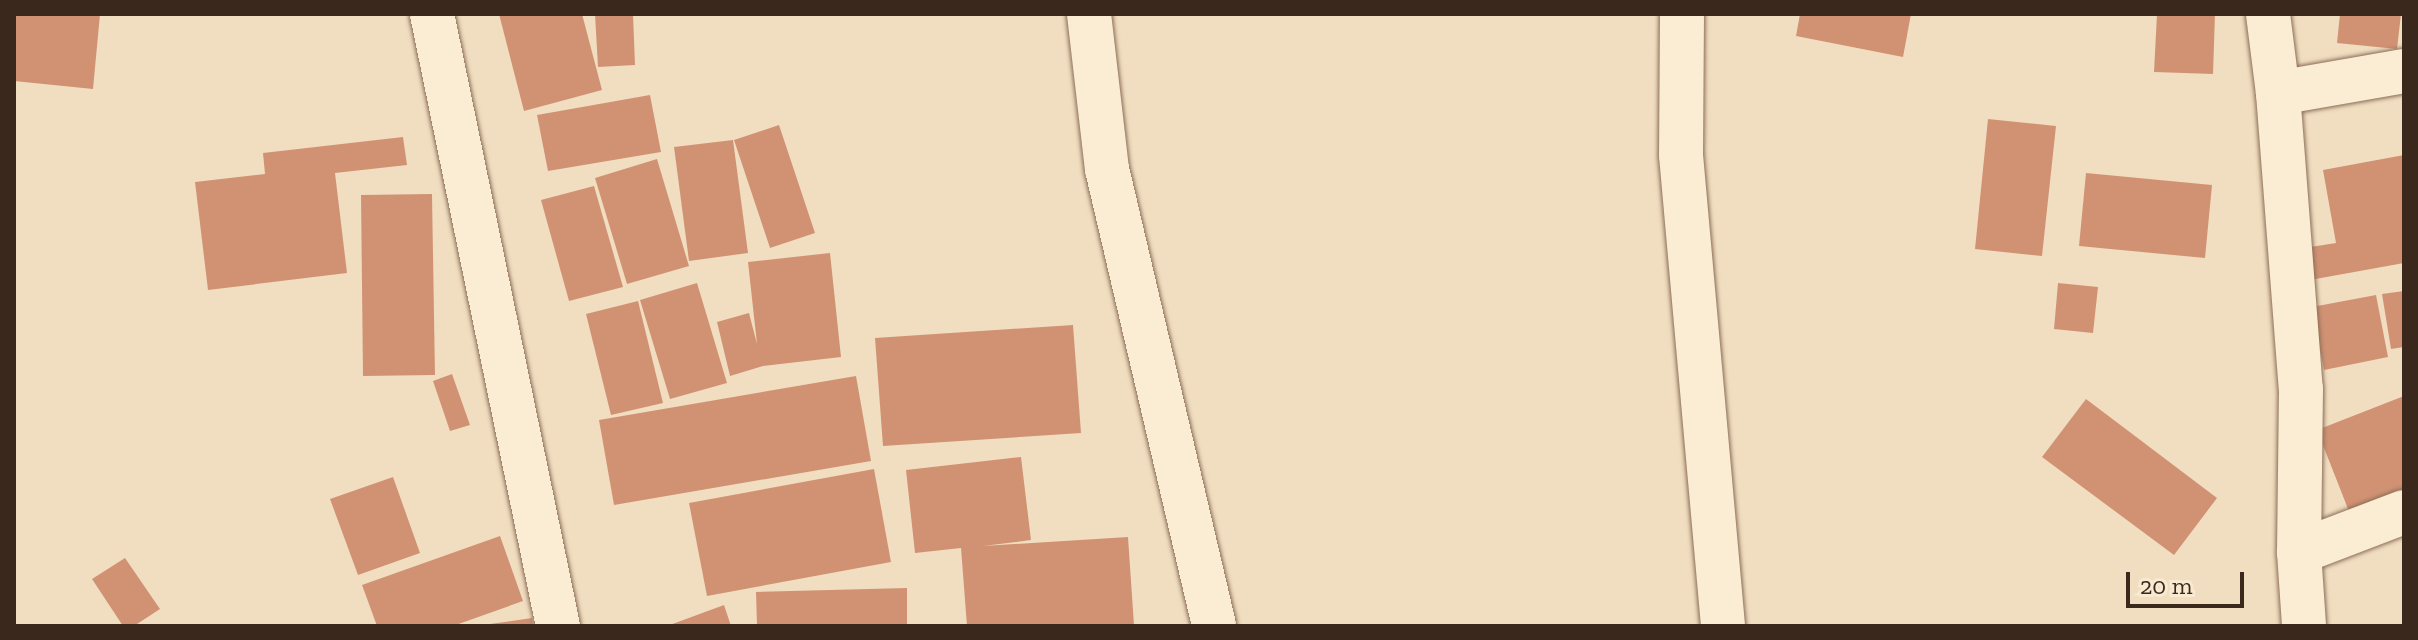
<!DOCTYPE html>
<style>
body{margin:0}
#map{position:relative;width:2418px;height:640px;overflow:hidden;background:#f1dec1;font-family:"Zilla Slab",serif}
div>[style]{position:absolute}
.building>*{inset:0;background:#d19274}
.roads{filter:drop-shadow(0 0 2px #8b6e57) drop-shadow(0 0 2px #8b6e57)}
.minor>*{height:44px;margin:-22px;padding:0 22px;transform-origin:22px;border-radius:22px;background:#fbecd4}
span{translate:-50% -50%;white-space:nowrap;text-align:center;line-height:1.15;-webkit-text-stroke:6px #f8e9d1;paint-order:stroke}
.frame{position:absolute;inset:0;border:16px solid #3a281c;pointer-events:none}
.scale{position:absolute;left:2126px;top:572px;width:118px;height:36px;box-sizing:border-box;border:4px solid #3a281c;border-top:0;padding-left:10px;font-size:24px;line-height:28px;white-space:nowrap;color:#3a281c;-webkit-text-stroke:6px #f8e9d1;paint-order:stroke}
</style>
<div id="map">
<div class="building">
<i style="clip-path:polygon(14px 14px,100px 14px,93px 89px,14px 81px)"></i>
<i style="clip-path:polygon(499px 14px,582px 14px,602px 90px,524px 111px)"></i>
<i style="clip-path:polygon(595px 14px,633px 14px,635px 65px,598px 67px)"></i>
<i style="clip-path:polygon(1800px 14px,1911px 14px,1903px 57px,1796px 36px)"></i>
<i style="clip-path:polygon(2157px 14px,2215px 14px,2213px 74px,2154px 72px)"></i>
<i style="clip-path:polygon(2340px 14px,2401px 14px,2397px 49px,2337px 43px)"></i>
<i style="clip-path:polygon(650px 95px,661px 152px,548px 171px,537px 115px)"></i>
<i style="clip-path:polygon(1988px 119px,2056px 126px,2042px 256px,1975px 249px)"></i>
<i style="clip-path:polygon(779px 125px,815px 233px,770px 248px,734px 140px)"></i>
<i style="clip-path:polygon(403px 137px,407px 165px,335px 173px,347px 273px,208px 290px,195px 182px,265px 174px,263px 153px)"></i>
<i style="clip-path:polygon(733px 140px,748px 253px,689px 261px,674px 147px)"></i>
<i style="clip-path:polygon(2404px 155px,2404px 263px,2310px 280px,2304px 248px,2336px 243px,2323px 170px)"></i>
<i style="clip-path:polygon(657px 159px,689px 266px,627px 284px,595px 178px)"></i>
<i style="clip-path:polygon(2086px 173px,2212px 185px,2205px 258px,2079px 246px)"></i>
<i style="clip-path:polygon(594px 186px,623px 287px,569px 301px,541px 200px)"></i>
<i style="clip-path:polygon(432px 194px,435px 375px,363px 376px,361px 195px)"></i>
<i style="clip-path:polygon(830px 253px,841px 357px,763px 366px,730px 376px,717px 322px,749px 313px,757px 344px,748px 262px)"></i>
<i style="clip-path:polygon(697px 283px,727px 383px,670px 399px,640px 300px)"></i>
<i style="clip-path:polygon(2058px 283px,2098px 287px,2093px 333px,2054px 329px)"></i>
<i style="clip-path:polygon(2404px 291px,2404px 347px,2391px 349px,2382px 294px)"></i>
<i style="clip-path:polygon(2376px 295px,2388px 357px,2324px 370px,2312px 307px)"></i>
<i style="clip-path:polygon(638px 301px,663px 403px,611px 415px,586px 314px)"></i>
<i style="clip-path:polygon(1073px 325px,1081px 433px,883px 446px,875px 338px)"></i>
<i style="clip-path:polygon(452px 374px,470px 425px,450px 431px,433px 381px)"></i>
<i style="clip-path:polygon(856px 376px,871px 461px,614px 505px,599px 420px)"></i>
<i style="clip-path:polygon(2404px 396px,2404px 498px,2352px 519px,2317px 430px)"></i>
<i style="clip-path:polygon(2086px 399px,2217px 498px,2174px 555px,2042px 457px)"></i>
<i style="clip-path:polygon(1021px 457px,1031px 540px,983px 546px,1128px 537px,1134px 625px,967px 626px,961px 548px,915px 553px,906px 470px)"></i>
<i style="clip-path:polygon(874px 469px,891px 562px,707px 596px,689px 503px)"></i>
<i style="clip-path:polygon(393px 477px,420px 553px,358px 575px,330px 499px)"></i>
<i style="clip-path:polygon(500px 536px,523px 601px,453px 626px,377px 626px,362px 585px)"></i>
<i style="clip-path:polygon(125px 558px,160px 609px,134px 626px,123px 626px,92px 579px)"></i>
<i style="clip-path:polygon(907px 588px,907px 626px,757px 626px,756px 592px)"></i>
<i style="clip-path:polygon(724px 605px,731px 626px,667px 626px)"></i>
<i style="clip-path:polygon(532px 618px,533px 626px,490px 626px,490px 624px)"></i>
</div>
<div class="roads">
<div class="minor">
<i style="left:432px;top:14px;width:625px;rotate:78.37deg"></i>
<i style="left:1089px;top:14px;width:156px;rotate:83.4deg"></i>
<i style="left:1107px;top:169px;width:469px;rotate:76.8deg"></i>
<i style="left:1682px;top:14px;width:141px;rotate:90.4deg"></i>
<i style="left:1681px;top:155px;width:473px;rotate:84.9deg"></i>
<i style="left:2268px;top:14px;width:80px;rotate:82.8deg"></i>
<i style="left:2278px;top:93px;width:297px;rotate:85.6deg"></i>
<i style="left:2301px;top:389px;width:163px;rotate:90.7deg"></i>
<i style="left:2299px;top:552px;width:74px;rotate:86.1deg"></i>
<i style="left:2278px;top:93px;width:128px;rotate:-9.9deg"></i>
<i style="left:2299px;top:552px;width:112px;rotate:-20.9deg"></i>
</div>
</div>
<div class="frame"></div>
<div class="scale">20 m</div>
</div>
